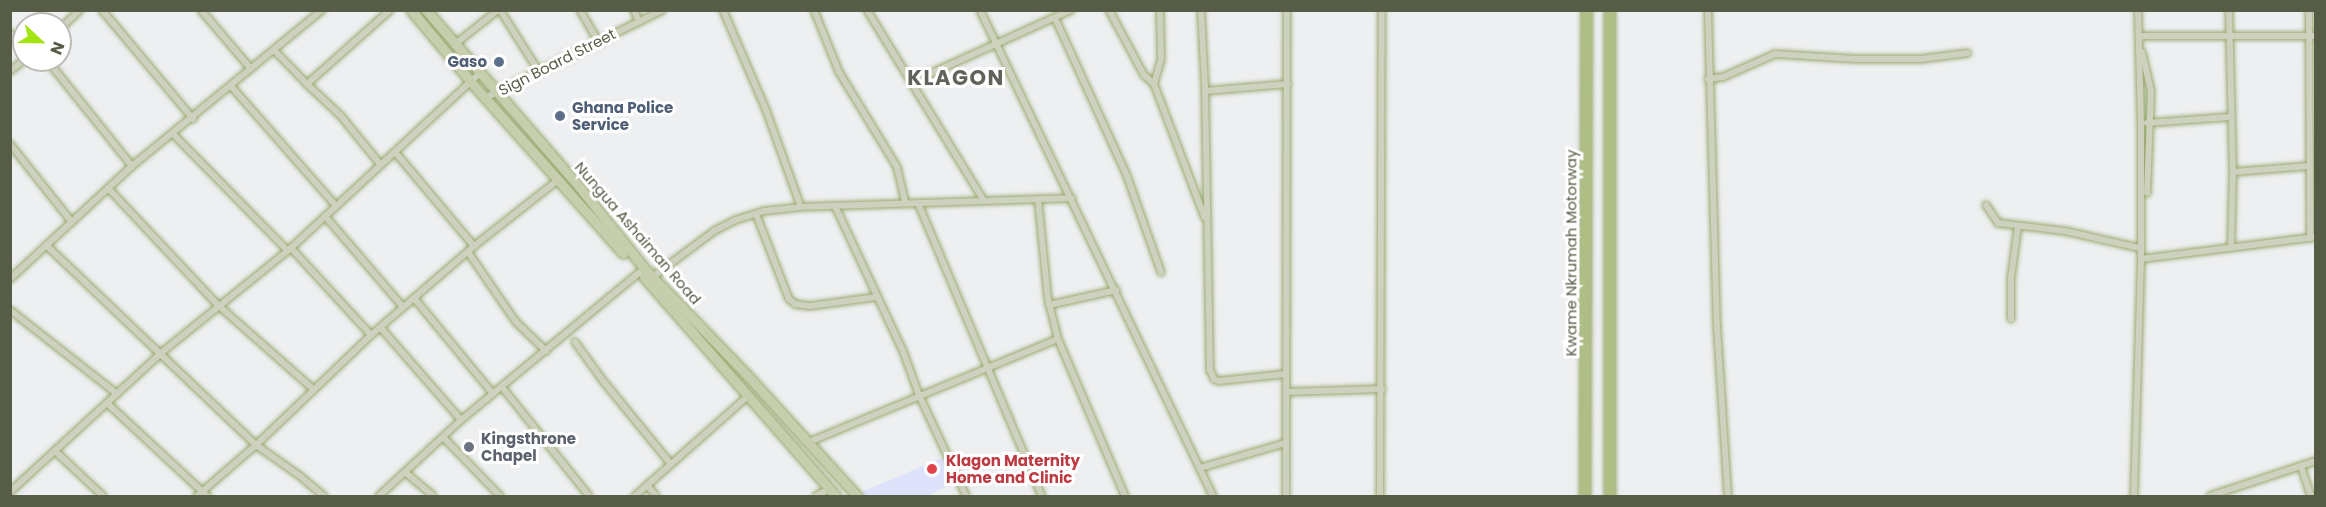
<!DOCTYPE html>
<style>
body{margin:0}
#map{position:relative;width:2326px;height:507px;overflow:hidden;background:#eeeff1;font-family:Poppins,sans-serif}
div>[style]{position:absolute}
.medical>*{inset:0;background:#dee3fb}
.roads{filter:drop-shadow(0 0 2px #9aaa70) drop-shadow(0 0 2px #9aaa70)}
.minor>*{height:6px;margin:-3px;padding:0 3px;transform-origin:3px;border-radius:3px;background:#cdd1be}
.primary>*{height:9px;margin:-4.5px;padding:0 4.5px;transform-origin:4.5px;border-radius:4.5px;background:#c6cead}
.motorway>*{height:10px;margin:-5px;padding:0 5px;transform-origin:5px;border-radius:5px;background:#afbe85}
.dots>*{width:16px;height:16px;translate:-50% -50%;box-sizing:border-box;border:3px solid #fff;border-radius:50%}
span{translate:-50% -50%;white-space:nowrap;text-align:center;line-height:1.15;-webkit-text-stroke:6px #fff;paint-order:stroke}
.service-label{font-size:15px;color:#4e5e75;font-weight:700}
.right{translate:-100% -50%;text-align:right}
.left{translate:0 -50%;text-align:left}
.street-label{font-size:15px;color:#575c46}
.worship-label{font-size:15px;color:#5b616d;font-weight:700}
.health-label{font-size:15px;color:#be3a42;font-weight:700}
.district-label{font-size:21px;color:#61635b;font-weight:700;letter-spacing:1.5px}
.frame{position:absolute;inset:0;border:12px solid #575c46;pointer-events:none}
.north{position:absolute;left:12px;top:12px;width:60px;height:60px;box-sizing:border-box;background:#fff;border:2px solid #bcbeb5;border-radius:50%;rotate:112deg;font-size:16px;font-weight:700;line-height:24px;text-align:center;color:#575c46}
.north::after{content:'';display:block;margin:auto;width:21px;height:27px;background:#a3e415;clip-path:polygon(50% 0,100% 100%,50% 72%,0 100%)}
</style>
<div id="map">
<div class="medical">
<i style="clip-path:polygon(944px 457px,955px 482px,928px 496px,862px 496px,859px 493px)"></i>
</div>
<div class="roads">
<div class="minor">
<i style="left:102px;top:10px;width:142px;rotate:50.1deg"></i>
<i style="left:201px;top:10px;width:77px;rotate:49.7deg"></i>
<i style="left:500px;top:10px;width:71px;rotate:57.7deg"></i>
<i style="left:580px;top:10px;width:36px;rotate:60deg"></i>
<i style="left:634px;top:10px;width:13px;rotate:67deg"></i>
<i style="left:723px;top:10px;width:109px;rotate:66.7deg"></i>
<i style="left:766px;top:110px;width:103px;rotate:70.2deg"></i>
<i style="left:814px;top:10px;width:67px;rotate:68deg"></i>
<i style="left:839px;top:72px;width:111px;rotate:58.6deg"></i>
<i style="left:897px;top:167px;width:37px;rotate:77deg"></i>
<i style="left:867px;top:10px;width:224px;rotate:58.5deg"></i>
<i style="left:980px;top:10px;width:539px;rotate:64.39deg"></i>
<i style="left:1109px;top:10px;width:74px;rotate:61.7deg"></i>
<i style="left:1144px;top:75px;width:13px;rotate:42deg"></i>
<i style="left:1154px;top:84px;width:143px;rotate:69.2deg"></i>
<i style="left:1201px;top:10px;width:77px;rotate:87deg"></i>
<i style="left:1205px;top:87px;width:283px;rotate:89deg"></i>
<i style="left:1210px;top:370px;width:10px;rotate:66deg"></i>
<i style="left:1214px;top:379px;width:5px;rotate:22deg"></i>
<i style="left:1219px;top:381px;width:67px;rotate:-6deg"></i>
<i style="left:1708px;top:10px;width:317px;rotate:88.4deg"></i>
<i style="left:1717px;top:327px;width:169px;rotate:86.3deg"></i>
<i style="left:2229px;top:10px;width:162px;rotate:88.6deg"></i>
<i style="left:2233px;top:172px;width:74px;rotate:91.5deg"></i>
<i style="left:2309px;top:10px;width:228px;rotate:89.7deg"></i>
<i style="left:1055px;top:18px;width:174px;rotate:65.5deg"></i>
<i style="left:1127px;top:176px;width:102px;rotate:70.5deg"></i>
<i style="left:60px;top:29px;width:28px;rotate:-44deg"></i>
<i style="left:10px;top:33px;width:20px;rotate:45deg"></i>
<i style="left:2140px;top:39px;width:3px;rotate:-108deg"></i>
<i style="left:2139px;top:36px;width:177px"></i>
<i style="left:454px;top:45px;width:56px;rotate:-38.5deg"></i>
<i style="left:274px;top:50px;width:47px;rotate:45.9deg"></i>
<i style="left:2142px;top:52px;width:40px;rotate:77deg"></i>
<i style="left:2151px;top:91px;width:102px;rotate:92.2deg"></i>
<i style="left:47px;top:60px;width:136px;rotate:51.3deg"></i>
<i style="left:10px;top:71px;width:18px;rotate:-38deg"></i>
<i style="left:1708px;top:79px;width:15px;rotate:-8deg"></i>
<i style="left:1723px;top:77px;width:57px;rotate:-23.9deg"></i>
<i style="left:1775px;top:54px;width:81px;rotate:3.5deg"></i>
<i style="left:1856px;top:59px;width:65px"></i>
<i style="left:1921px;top:59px;width:47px;rotate:-7.3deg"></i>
<i style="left:912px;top:82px;width:175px;rotate:-24.4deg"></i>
<i style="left:1154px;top:84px;width:26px;rotate:-74deg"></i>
<i style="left:1161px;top:59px;width:49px;rotate:-91.2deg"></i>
<i style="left:231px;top:86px;width:158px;rotate:48.8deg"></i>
<i style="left:1205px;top:91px;width:83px;rotate:-4.8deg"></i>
<i style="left:485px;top:98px;width:198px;rotate:-26.4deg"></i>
<i style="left:2147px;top:123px;width:83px;rotate:-4.1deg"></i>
<i style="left:173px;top:134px;width:163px;rotate:45.5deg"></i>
<i style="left:10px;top:144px;width:98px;rotate:51.6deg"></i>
<i style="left:395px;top:152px;width:123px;rotate:50deg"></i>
<i style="left:380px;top:164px;width:63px;rotate:-129.2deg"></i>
<i style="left:340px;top:115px;width:45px;rotate:-136.8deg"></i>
<i style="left:307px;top:84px;width:111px;rotate:-41.7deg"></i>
<i style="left:2233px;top:172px;width:76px;rotate:-4.5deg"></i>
<i style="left:108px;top:188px;width:162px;rotate:46.8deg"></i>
<i style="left:219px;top:306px;width:125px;rotate:41.4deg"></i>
<i style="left:1038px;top:199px;width:100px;rotate:84.3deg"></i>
<i style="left:1048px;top:299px;width:41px;rotate:76deg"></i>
<i style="left:1058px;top:339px;width:171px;rotate:66.9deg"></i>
<i style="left:918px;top:203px;width:318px;rotate:67.1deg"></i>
<i style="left:1986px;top:205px;width:22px;rotate:56deg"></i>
<i style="left:1998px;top:223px;width:67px;rotate:6.8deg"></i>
<i style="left:2065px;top:231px;width:77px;rotate:12.8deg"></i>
<i style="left:835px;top:206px;width:160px;rotate:64.9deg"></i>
<i style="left:903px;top:351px;width:47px;rotate:70deg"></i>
<i style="left:919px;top:395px;width:111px;rotate:65deg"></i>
<i style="left:756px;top:214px;width:91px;rotate:68.8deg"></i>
<i style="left:789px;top:299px;width:8px;rotate:40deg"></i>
<i style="left:795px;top:304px;width:15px;rotate:8deg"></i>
<i style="left:810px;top:306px;width:67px;rotate:-7.8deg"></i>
<i style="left:325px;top:216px;width:120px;rotate:49.4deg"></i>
<i style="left:46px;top:245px;width:290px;rotate:43.6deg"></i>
<i style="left:256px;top:445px;width:54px;rotate:35.2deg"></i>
<i style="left:300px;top:476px;width:31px;rotate:40deg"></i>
<i style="left:291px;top:248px;width:118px;rotate:47.4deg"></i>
<i style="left:468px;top:252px;width:85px;rotate:55.6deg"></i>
<i style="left:516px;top:322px;width:42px;rotate:44deg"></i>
<i style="left:2141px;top:259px;width:176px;rotate:-7.2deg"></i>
<i style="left:651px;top:278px;width:79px;rotate:-36.7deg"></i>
<i style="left:714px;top:231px;width:25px;rotate:-27deg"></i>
<i style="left:736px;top:220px;width:29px;rotate:-18deg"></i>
<i style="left:764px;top:211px;width:37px;rotate:-6deg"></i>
<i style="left:801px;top:207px;width:271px;rotate:-1.9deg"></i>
<i style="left:10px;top:279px;width:166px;rotate:-42.8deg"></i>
<i style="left:132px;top:166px;width:246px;rotate:-39.4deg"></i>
<i style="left:414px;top:298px;width:124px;rotate:50.5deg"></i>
<i style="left:1049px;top:305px;width:69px;rotate:-12.6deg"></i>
<i style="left:10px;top:310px;width:136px;rotate:38.1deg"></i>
<i style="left:2011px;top:319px;width:41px;rotate:-90deg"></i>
<i style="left:2011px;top:278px;width:52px;rotate:-82.3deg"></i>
<i style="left:381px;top:328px;width:122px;rotate:49deg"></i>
<i style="left:575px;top:342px;width:49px;rotate:54.1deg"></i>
<i style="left:604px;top:382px;width:104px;rotate:50.8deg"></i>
<i style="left:502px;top:387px;width:139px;rotate:51.4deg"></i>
<i style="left:1286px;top:392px;width:96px;rotate:-1.8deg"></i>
<i style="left:107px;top:403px;width:137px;rotate:42.9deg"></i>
<i style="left:444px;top:438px;width:81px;rotate:46deg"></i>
<i style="left:809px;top:442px;width:269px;rotate:-22.5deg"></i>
<i style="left:55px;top:451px;width:66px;rotate:43.2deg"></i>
<i style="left:2301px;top:466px;width:32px;rotate:72deg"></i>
<i style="left:1200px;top:468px;width:89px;rotate:-16.4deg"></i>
<i style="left:406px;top:473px;width:35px;rotate:40deg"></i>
<i style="left:647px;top:485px;width:14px;rotate:51deg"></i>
<i style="left:10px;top:492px;width:205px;rotate:-42.6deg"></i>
<i style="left:161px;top:353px;width:167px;rotate:-38.9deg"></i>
<i style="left:291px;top:248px;width:256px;rotate:-42.8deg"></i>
<i style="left:197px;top:496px;width:78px;rotate:-40.8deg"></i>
<i style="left:256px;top:445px;width:159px;rotate:-43.7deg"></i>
<i style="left:371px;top:335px;width:136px;rotate:-40.8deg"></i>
<i style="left:474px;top:246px;width:108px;rotate:-38.2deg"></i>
<i style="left:379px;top:496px;width:112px;rotate:-42.8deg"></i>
<i style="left:461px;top:420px;width:232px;rotate:-39.6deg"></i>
<i style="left:635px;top:496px;width:149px;rotate:-41.5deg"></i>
<i style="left:816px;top:496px;width:15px;rotate:-28deg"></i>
<i style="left:1286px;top:496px;width:486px;rotate:-89.9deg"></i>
<i style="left:1380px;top:496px;width:486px;rotate:-89.8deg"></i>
<i style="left:2134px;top:496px;width:240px;rotate:-88.3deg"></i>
<i style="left:2141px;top:256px;width:132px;rotate:-90deg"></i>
<i style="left:2141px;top:124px;width:114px;rotate:-91.5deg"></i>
<i style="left:2210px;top:496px;width:112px;rotate:-18.3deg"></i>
</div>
<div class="primary">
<i style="left:411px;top:10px;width:94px;rotate:50.2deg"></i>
<i style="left:471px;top:82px;width:229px;rotate:48.4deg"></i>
<i style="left:426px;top:10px;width:235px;rotate:49.1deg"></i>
<i style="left:580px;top:188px;width:102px;rotate:51.3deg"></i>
<i style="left:644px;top:268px;width:149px;rotate:46.1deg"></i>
<i style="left:747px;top:375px;width:164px;rotate:47.7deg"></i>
<i style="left:644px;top:277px;width:291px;rotate:48.8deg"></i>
</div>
<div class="motorway">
<i style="left:1585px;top:496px;width:486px;rotate:-89.8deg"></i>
<i style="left:1610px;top:496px;width:486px;rotate:-90deg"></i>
</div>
</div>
<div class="dots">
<i style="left:499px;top:62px;background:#5c6f8a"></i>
<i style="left:560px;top:116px;background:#5c6f8a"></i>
<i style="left:469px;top:447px;background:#6b7280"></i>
<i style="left:932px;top:469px;background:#e0444e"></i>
</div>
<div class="service-label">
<span class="right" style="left:487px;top:62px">Gaso</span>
<span class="left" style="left:572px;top:116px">Ghana Police<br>Service</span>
</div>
<div class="street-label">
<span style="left:557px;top:62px;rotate:-27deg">Sign Board Street</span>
<span style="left:638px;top:233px;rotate:49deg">Nungua Ashaiman Road</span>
<span style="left:1571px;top:253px;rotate:-90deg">Kwame Nkrumah Motorway</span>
</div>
<div class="worship-label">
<span class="left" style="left:481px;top:447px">Kingsthrone<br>Chapel</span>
</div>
<div class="health-label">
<span class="left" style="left:946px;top:469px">Klagon Maternity<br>Home and Clinic</span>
</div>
<div class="district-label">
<span style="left:956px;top:78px">KLAGON</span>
</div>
<div class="frame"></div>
<div class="north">N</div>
</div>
